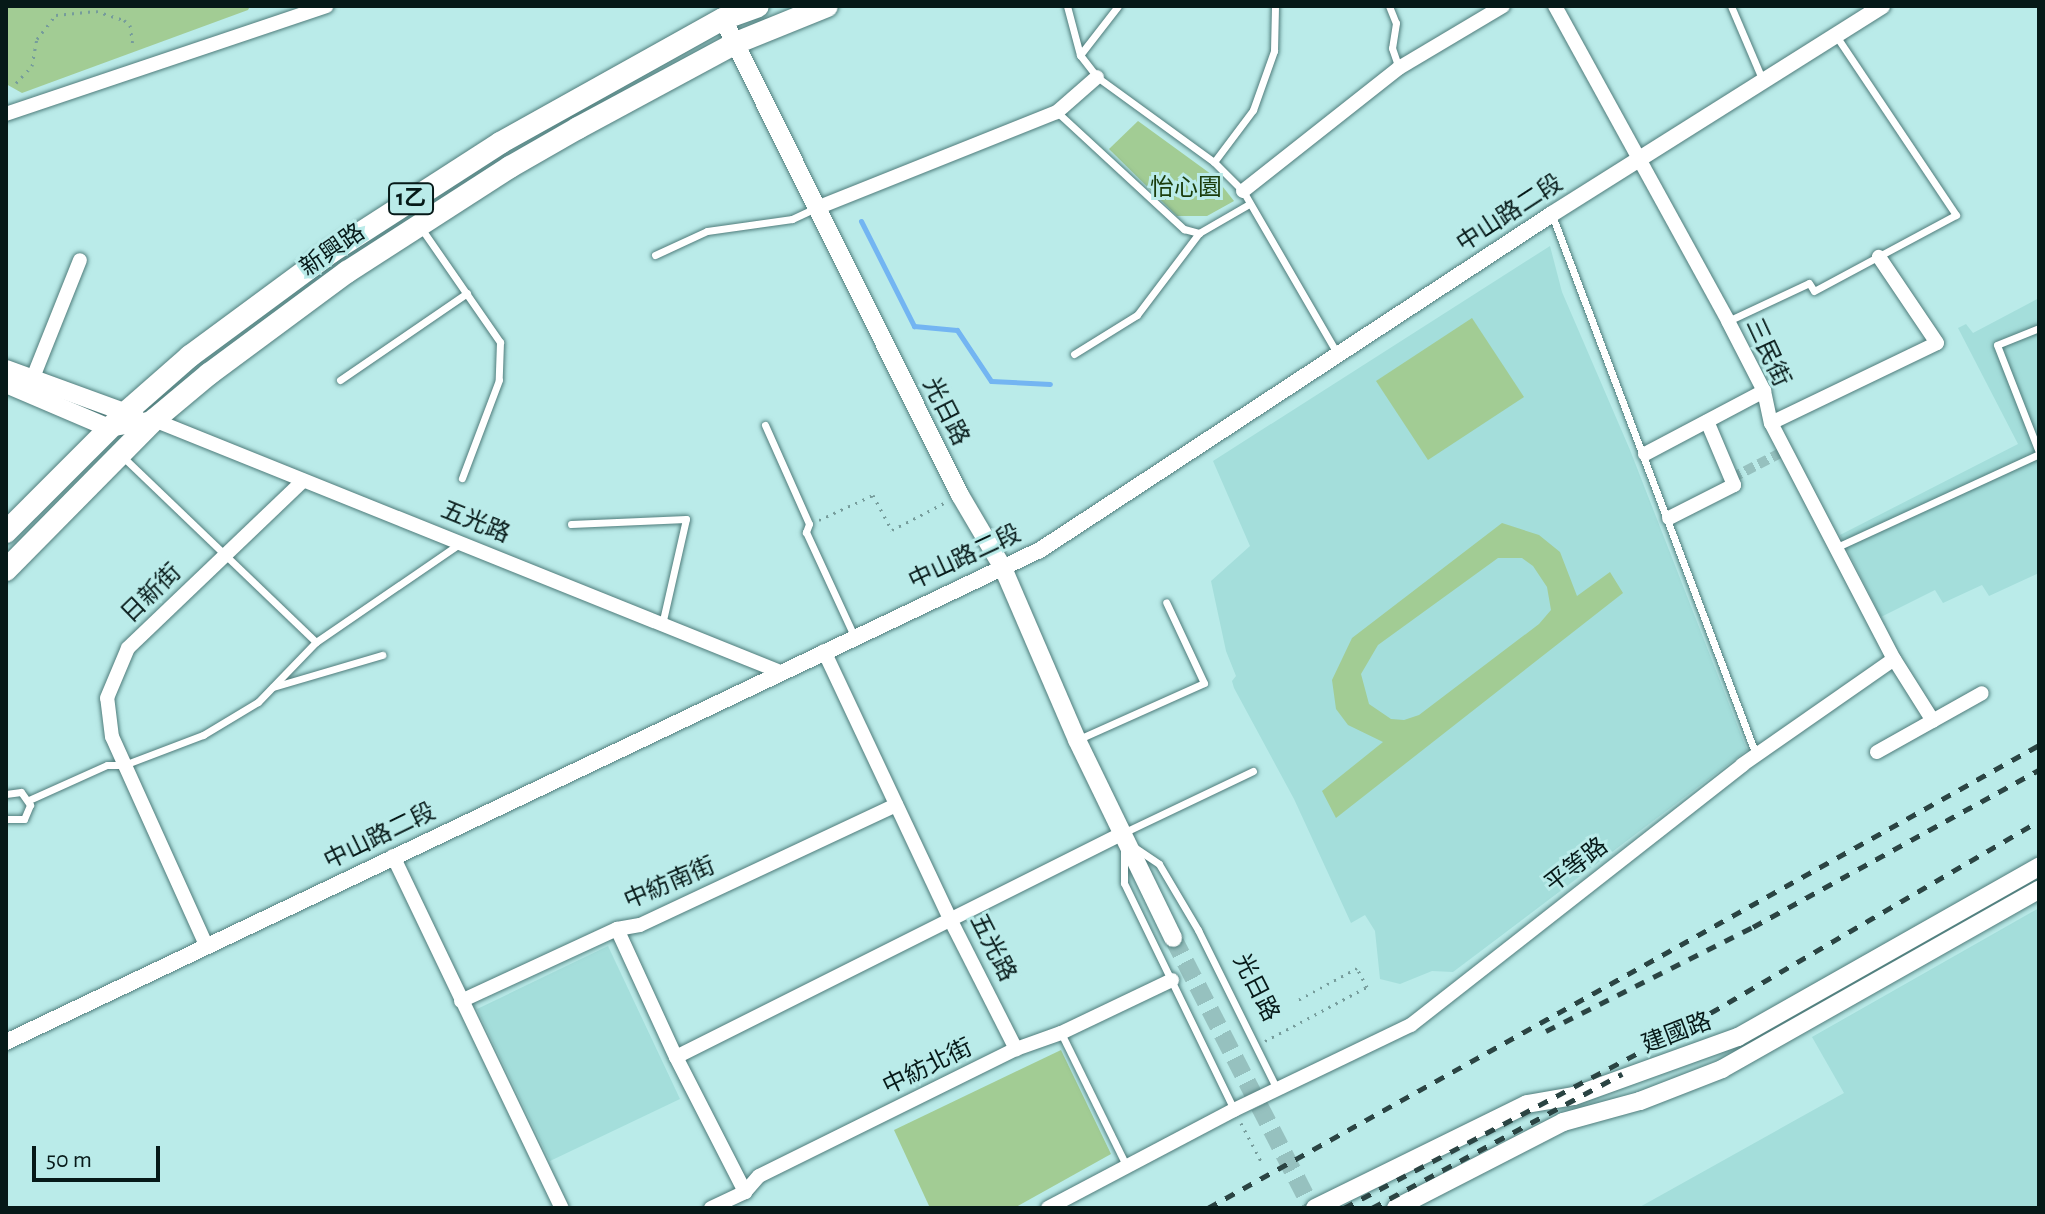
<!DOCTYPE html>
<meta charset="utf-8">
<style>
body{margin:0}
#map{position:relative;width:2045px;height:1214px;overflow:hidden;background:#baebe9;font-family:"Alegreya Sans","Noto Sans TC",sans-serif}
div>[style]{position:absolute}
.built>*{inset:0;background:#a4dedb}
.green>*{inset:0;background:#a2cc94}
.stream>*{height:5px;margin:-2.5px;padding:0 2.5px;transform-origin:2.5px;border-radius:2.5px;background:#73b5f2}
.pedestrian-tunnel>*{height:10px;margin-top:-5px;transform-origin:0;background:repeating-linear-gradient(90deg,#96c1bf 0 10px,transparent 0 15px)}
.secondary-tunnel>*{height:18px;margin-top:-9px;transform-origin:0;background:repeating-linear-gradient(90deg,#96c1bf 0 18px,transparent 0 27px)}
.path>*{height:3px;margin-top:-1.5px;transform-origin:0;background:repeating-linear-gradient(90deg,#769c9b 0 2px,transparent 0 8px)}
.roads{filter:drop-shadow(0 0 2px #4f7c7b) drop-shadow(0 0 2px #4f7c7b)}
.service>*{height:7px;margin:-3.5px;padding:0 3.5px;transform-origin:3.5px;border-radius:3.5px;background:#fff}
.minor>*{height:14px;margin:-7px;padding:0 7px;transform-origin:7px;border-radius:7px;background:#fff}
.tertiary>*{height:16px;margin:-8px;padding:0 8px;transform-origin:8px;border-radius:8px;background:#fff}
.secondary>*{height:18px;margin:-9px;padding:0 9px;transform-origin:9px;border-radius:9px;background:#fff}
.primary>*{height:22px;margin:-11px;padding:0 11px;transform-origin:11px;border-radius:11px;background:#fff}
.rail>*{height:5px;margin-top:-2.5px;transform-origin:0;background:repeating-linear-gradient(90deg,#2b4443 0 10px,transparent 0 20px)}
span{translate:-50% -50%;white-space:nowrap;text-align:center;line-height:1.15;-webkit-text-stroke:6px #baebe9;paint-order:stroke}
.shield-label span{padding:2px 6px;background:#baebe9;border:2px solid;border-radius:6px;-webkit-text-stroke-width:0}
.shield-label{font-size:22px;color:#061918;font-weight:700}
.park-label{font-size:24px;color:#1a3c0b}
.street-label{font-size:24px;color:#061918}
.frame{position:absolute;inset:0;border:8px solid #061918;pointer-events:none}
.scale{position:absolute;left:32px;top:1146px;width:128px;height:36px;box-sizing:border-box;border:4px solid #061918;border-top:0;padding-left:10px;font-size:24px;line-height:28px;white-space:nowrap;color:#061918;-webkit-text-stroke:6px #baebe9;paint-order:stroke}
</style>
<div id="map">
<div class="built">
<i style="clip-path:polygon(1550px 246px,1562px 292px,1630px 450px,1747px 750px,1453px 972px,1432px 971px,1400px 984px,1380px 979px,1375px 931px,1365px 915px,1351px 923px,1294px 799px,1234px 688px,1232px 681px,1236px 676px,1226px 651px,1211px 581px,1250px 546px,1213px 461px)"></i>
<i style="clip-path:polygon(2039px 298px,2039px 573px,1989px 596px,1982px 585px,1943px 603px,1935px 590px,1881px 617px,1840px 535px,2018px 444px,1958px 328px,1966px 324px,1973px 333px)"></i>
<i style="clip-path:polygon(2039px 908px,2039px 1208px,1638px 1208px,1844px 1093px,1812px 1037px)"></i>
<i style="clip-path:polygon(608px 946px,680px 1099px,550px 1161px,477px 1009px)"></i>
</div>
<div class="green">
<i style="clip-path:polygon(6px 6px,250px 6px,248px 10px,22px 93px,6px 84px)"></i>
<i style="clip-path:polygon(1138px 121px,1215px 177px,1234px 201px,1207px 216px,1177px 216px,1109px 149px)"></i>
<i style="clip-path:polygon(1472px 318px,1524px 397px,1428px 460px,1376px 381px)"></i>
<i style="clip-path:polygon(evenodd,1502px 523px,1539px 535px,1560px 552px,1577px 596px,1610px 572px,1623px 593px,1336px 818px,1322px 791px,1383px 742px,1348px 725px,1336px 709px,1332px 680px,1352px 638px,1502px 523px,1498px 558px,1522px 558px,1533px 566px,1547px 587px,1551px 610px,1539px 624px,1419px 715px,1404px 720px,1391px 719px,1369px 704px,1361px 674px,1378px 645px,1498px 558px)"></i>
<i style="clip-path:polygon(1061px 1050px,1111px 1154px,1014px 1208px,930px 1208px,894px 1130px)"></i>
</div>
<div class="stream">
<i style="left:861px;top:221px;width:118px;rotate:63.2deg"></i>
<i style="left:914px;top:326px;width:43px;rotate:5.3deg"></i>
<i style="left:957px;top:330px;width:61px;rotate:56.3deg"></i>
<i style="left:991px;top:381px;width:59px;rotate:2.9deg"></i>
</div>
<div class="pedestrian-tunnel">
<i style="left:1732px;top:478px;width:61px;rotate:-27.4deg"></i>
</div>
<div class="secondary-tunnel">
<i style="left:1173px;top:938px;width:304px;rotate:62.8deg"></i>
</div>
<div class="path">
<i style="left:16px;top:83px;width:23px;rotate:-47deg"></i>
<i style="left:32px;top:66px;width:27px;rotate:-80deg"></i>
<i style="left:37px;top:39px;width:31px;rotate:-52deg"></i>
<i style="left:56px;top:15px;width:40px;rotate:-5.7deg"></i>
<i style="left:96px;top:11px;width:29px;rotate:18deg"></i>
<i style="left:124px;top:20px;width:8px;rotate:40deg"></i>
<i style="left:130px;top:25px;width:21px;rotate:82deg"></i>
<i style="left:819px;top:520px;width:60px;rotate:-24.8deg"></i>
<i style="left:873px;top:495px;width:40px;rotate:62deg"></i>
<i style="left:892px;top:530px;width:61px;rotate:-27.4deg"></i>
<i style="left:1265px;top:1041px;width:115px;rotate:-27.9deg"></i>
<i style="left:1367px;top:987px;width:21px;rotate:-118deg"></i>
<i style="left:1357px;top:968px;width:67px;rotate:151.5deg"></i>
<i style="left:1241px;top:1123px;width:47px;rotate:62.4deg"></i>
<i style="left:1278px;top:1208px;width:7px;rotate:-34deg"></i>
</div>
<div class="roads">
<div class="service">
<i style="left:1067px;top:6px;width:51px;rotate:75.1deg"></i>
<i style="left:1080px;top:55px;width:28px;rotate:52deg"></i>
<i style="left:1097px;top:77px;width:145px;rotate:36deg"></i>
<i style="left:1214px;top:162px;width:41px;rotate:45deg"></i>
<i style="left:1243px;top:191px;width:187px;rotate:59.9deg"></i>
<i style="left:1389px;top:6px;width:18px;rotate:68deg"></i>
<i style="left:1396px;top:23px;width:25px;rotate:99deg"></i>
<i style="left:1392px;top:48px;width:21px;rotate:71deg"></i>
<i style="left:1731px;top:6px;width:82px;rotate:66.9deg"></i>
<i style="left:1080px;top:55px;width:62px;rotate:-52.2deg"></i>
<i style="left:1057px;top:112px;width:173px;rotate:42.7deg"></i>
<i style="left:1184px;top:229px;width:16px;rotate:15deg"></i>
<i style="left:1199px;top:233px;width:58px;rotate:-30.1deg"></i>
<i style="left:1214px;top:162px;width:65px;rotate:-53.1deg"></i>
<i style="left:1253px;top:110px;width:63px;rotate:-70.4deg"></i>
<i style="left:1274px;top:51px;width:45px;rotate:-88.7deg"></i>
<i style="left:1552px;top:215px;width:577px;rotate:69.3deg"></i>
<i style="left:421px;top:228px;width:139px;rotate:55.3deg"></i>
<i style="left:500px;top:342px;width:38px;rotate:92deg"></i>
<i style="left:499px;top:380px;width:105px;rotate:110.7deg"></i>
<i style="left:655px;top:255px;width:57px;rotate:-24.8deg"></i>
<i style="left:707px;top:231px;width:86px;rotate:-8deg"></i>
<i style="left:792px;top:219px;width:26px;rotate:-25deg"></i>
<i style="left:1728px;top:321px;width:89px;rotate:-25.1deg"></i>
<i style="left:1809px;top:283px;width:9px;rotate:58deg"></i>
<i style="left:1814px;top:291px;width:161px;rotate:-28.2deg"></i>
<i style="left:1956px;top:215px;width:214px;rotate:-123.8deg"></i>
<i style="left:2039px;top:328px;width:45px;rotate:158deg"></i>
<i style="left:1997px;top:345px;width:115px;rotate:68.6deg"></i>
<i style="left:1074px;top:354px;width:74px;rotate:-31.8deg"></i>
<i style="left:1137px;top:315px;width:103px;rotate:-52.9deg"></i>
<i style="left:340px;top:380px;width:154px;rotate:-34.4deg"></i>
<i style="left:765px;top:425px;width:108px;rotate:66deg"></i>
<i style="left:809px;top:524px;width:9px;rotate:111deg"></i>
<i style="left:806px;top:532px;width:115px;rotate:65.2deg"></i>
<i style="left:124px;top:458px;width:266px;rotate:43.8deg"></i>
<i style="left:571px;top:524px;width:115px;rotate:-2.5deg"></i>
<i style="left:686px;top:519px;width:109px;rotate:102.8deg"></i>
<i style="left:1837px;top:547px;width:222px;rotate:-24.7deg"></i>
<i style="left:273px;top:687px;width:114px;rotate:-16.4deg"></i>
<i style="left:1079px;top:739px;width:137px;rotate:-24.1deg"></i>
<i style="left:1204px;top:683px;width:89px;rotate:-115.1deg"></i>
<i style="left:6px;top:794px;width:15px;rotate:-8deg"></i>
<i style="left:21px;top:792px;width:16px;rotate:55deg"></i>
<i style="left:30px;top:805px;width:15px;rotate:113deg"></i>
<i style="left:24px;top:819px;width:18px;rotate:180deg"></i>
<i style="left:29px;top:800px;width:85px;rotate:-24.2deg"></i>
<i style="left:107px;top:765px;width:17px"></i>
<i style="left:124px;top:765px;width:85px;rotate:-20.8deg"></i>
<i style="left:203px;top:735px;width:64px;rotate:-31deg"></i>
<i style="left:258px;top:702px;width:83px;rotate:-46deg"></i>
<i style="left:316px;top:642px;width:173px;rotate:-34.4deg"></i>
<i style="left:1123px;top:833px;width:144px;rotate:-25.5deg"></i>
<i style="left:1124px;top:845px;width:38px;rotate:90deg"></i>
<i style="left:1124px;top:883px;width:252px;rotate:64.1deg"></i>
<i style="left:1134px;top:847px;width:30px;rotate:34deg"></i>
<i style="left:1159px;top:864px;width:77px;rotate:59.4deg"></i>
<i style="left:1198px;top:930px;width:178px;rotate:63.6deg"></i>
<i style="left:1061px;top:1033px;width:147px;rotate:63.8deg"></i>
</div>
<div class="minor">
<i style="left:1555px;top:6px;width:359px;rotate:61.2deg"></i>
<i style="left:1728px;top:321px;width:79px;rotate:62.8deg"></i>
<i style="left:1764px;top:391px;width:33px;rotate:78deg"></i>
<i style="left:1771px;top:423px;width:266px;rotate:62.5deg"></i>
<i style="left:1894px;top:659px;width:73px;rotate:57.8deg"></i>
<i style="left:6px;top:114px;width:338px;rotate:-18.6deg"></i>
<i style="left:1243px;top:191px;width:199px;rotate:-38.3deg"></i>
<i style="left:1399px;top:68px;width:121px;rotate:-30.8deg"></i>
<i style="left:817px;top:208px;width:258px;rotate:-21.8deg"></i>
<i style="left:1057px;top:112px;width:53px;rotate:-41.2deg"></i>
<i style="left:32px;top:380px;width:129px;rotate:-68.2deg"></i>
<i style="left:154px;top:420px;width:673px;rotate:21.91deg"></i>
<i style="left:1771px;top:423px;width:184px;rotate:-25.7deg"></i>
<i style="left:1937px;top:343px;width:104px;rotate:-124deg"></i>
<i style="left:1645px;top:454px;width:135px;rotate:-27.9deg"></i>
<i style="left:1669px;top:518px;width:73px;rotate:-26.9deg"></i>
<i style="left:1734px;top:485px;width:69px;rotate:-112.9deg"></i>
<i style="left:824px;top:651px;width:298px;rotate:64.8deg"></i>
<i style="left:951px;top:921px;width:144px;rotate:63.1deg"></i>
<i style="left:1877px;top:752px;width:120px;rotate:-29.3deg"></i>
<i style="left:393px;top:856px;width:390px;rotate:64.4deg"></i>
<i style="left:617px;top:929px;width:141px;rotate:65.3deg"></i>
<i style="left:676px;top:1057px;width:152px;rotate:62.9deg"></i>
<i style="left:207px;top:947px;width:230px;rotate:-114.3deg"></i>
<i style="left:112px;top:737px;width:39px;rotate:-97deg"></i>
<i style="left:107px;top:698px;width:54px;rotate:-67.2deg"></i>
<i style="left:128px;top:648px;width:242px;rotate:-43.7deg"></i>
<i style="left:461px;top:1001px;width:172px;rotate:-24.8deg"></i>
<i style="left:617px;top:929px;width:23px;rotate:-10deg"></i>
<i style="left:640px;top:925px;width:283px;rotate:-25.1deg"></i>
<i style="left:676px;top:1057px;width:498px;rotate:-26.6deg"></i>
<i style="left:711px;top:1208px;width:38px;rotate:-25deg"></i>
<i style="left:745px;top:1192px;width:21px;rotate:-49deg"></i>
<i style="left:759px;top:1176px;width:287px;rotate:-26.3deg"></i>
<i style="left:1016px;top:1049px;width:48px;rotate:-19.6deg"></i>
<i style="left:1061px;top:1033px;width:123px;rotate:-25.5deg"></i>
<i style="left:1048px;top:1208px;width:210px;rotate:-27.8deg"></i>
<i style="left:1234px;top:1110px;width:196px;rotate:-25.7deg"></i>
<i style="left:1411px;top:1025px;width:421px;rotate:-38.1deg"></i>
<i style="left:1742px;top:765px;width:185px;rotate:-34.9deg"></i>
</div>
<div class="tertiary">
<i style="left:6px;top:1042px;width:1145px;rotate:-25.45deg"></i>
<i style="left:1040px;top:550px;width:612px;rotate:-33.27deg"></i>
<i style="left:1552px;top:214px;width:390px;rotate:-32.2deg"></i>
</div>
<div class="secondary">
<i style="left:723px;top:19px;width:532px;rotate:63.53deg"></i>
<i style="left:960px;top:495px;width:85px;rotate:59.5deg"></i>
<i style="left:1003px;top:568px;width:187px;rotate:66.7deg"></i>
<i style="left:1077px;top:740px;width:220px;rotate:64.1deg"></i>
<i style="left:6px;top:369px;width:137px;rotate:20deg"></i>
<i style="left:6px;top:384px;width:112px;rotate:23.1deg"></i>
<i style="left:109px;top:428px;width:46px;rotate:-10.1deg"></i>
<i style="left:1315px;top:1208px;width:236px;rotate:-26.1deg"></i>
<i style="left:1527px;top:1104px;width:48px;rotate:-9.7deg"></i>
<i style="left:1574px;top:1096px;width:174px;rotate:-19.8deg"></i>
<i style="left:1738px;top:1037px;width:346px;rotate:-29.5deg"></i>
<i style="left:1396px;top:1208px;width:188px;rotate:-27.2deg"></i>
<i style="left:1563px;top:1122px;width:80px;rotate:-15.3deg"></i>
<i style="left:1640px;top:1101px;width:88px;rotate:-21.3deg"></i>
<i style="left:1722px;top:1069px;width:364px;rotate:-29.5deg"></i>
</div>
<div class="primary">
<i style="left:6px;top:532px;width:167px;rotate:-45deg"></i>
<i style="left:124px;top:414px;width:88px;rotate:-41.3deg"></i>
<i style="left:190px;top:356px;width:175px;rotate:-36.4deg"></i>
<i style="left:331px;top:252px;width:201px;rotate:-32.8deg"></i>
<i style="left:500px;top:143px;width:255px;rotate:-29.1deg"></i>
<i style="left:723px;top:19px;width:37px;rotate:-20deg"></i>
<i style="left:6px;top:570px;width:211px;rotate:-45.4deg"></i>
<i style="left:154px;top:420px;width:72px;rotate:-39.9deg"></i>
<i style="left:209px;top:374px;width:172px;rotate:-36.5deg"></i>
<i style="left:347px;top:272px;width:194px;rotate:-32.8deg"></i>
<i style="left:510px;top:167px;width:78px;rotate:-29.8deg"></i>
<i style="left:578px;top:128px;width:179px;rotate:-28.3deg"></i>
<i style="left:736px;top:43px;width:98px;rotate:-22.1deg"></i>
</div>
</div>
<div class="rail">
<i style="left:1546px;top:1031px;width:232px;rotate:-26.7deg"></i>
<i style="left:1753px;top:927px;width:326px;rotate:-28.8deg"></i>
<i style="left:1208px;top:1208px;width:951px;rotate:-29.12deg"></i>
<i style="left:1344px;top:1208px;width:375px;rotate:-27.8deg"></i>
<i style="left:1676px;top:1033px;width:420px;rotate:-30.3deg"></i>
<i style="left:1372px;top:1208px;width:284px;rotate:-28.2deg"></i>
</div>
<div class="shield-label">
<span style="left:411px;top:199px">1乙</span>
</div>
<div class="park-label">
<span style="left:1186px;top:189px">怡心園</span>
</div>
<div class="street-label">
<span style="left:1510px;top:214px;rotate:-33deg">中山路二段</span>
<span style="left:333px;top:251px;rotate:-35deg">新興路</span>
<span style="left:1767px;top:353px;rotate:65deg">三民街</span>
<span style="left:945px;top:412px;rotate:63deg">光日路</span>
<span style="left:475px;top:523px;rotate:22deg">五光路</span>
<span style="left:965px;top:558px;rotate:-25deg">中山路二段</span>
<span style="left:152px;top:594px;rotate:-44deg">日新街</span>
<span style="left:380px;top:837px;rotate:-26deg">中山路二段</span>
<span style="left:1577px;top:866px;rotate:-38deg">平等路</span>
<span style="left:670px;top:884px;rotate:-23deg">中紡南街</span>
<span style="left:992px;top:948px;rotate:63deg">五光路</span>
<span style="left:1255px;top:988px;rotate:63deg">光日路</span>
<span style="left:1677px;top:1034px;rotate:-21deg">建國路</span>
<span style="left:928px;top:1068px;rotate:-26deg">中紡北街</span>
</div>
<div class="frame"></div>
<div class="scale">50 m</div>
</div>
